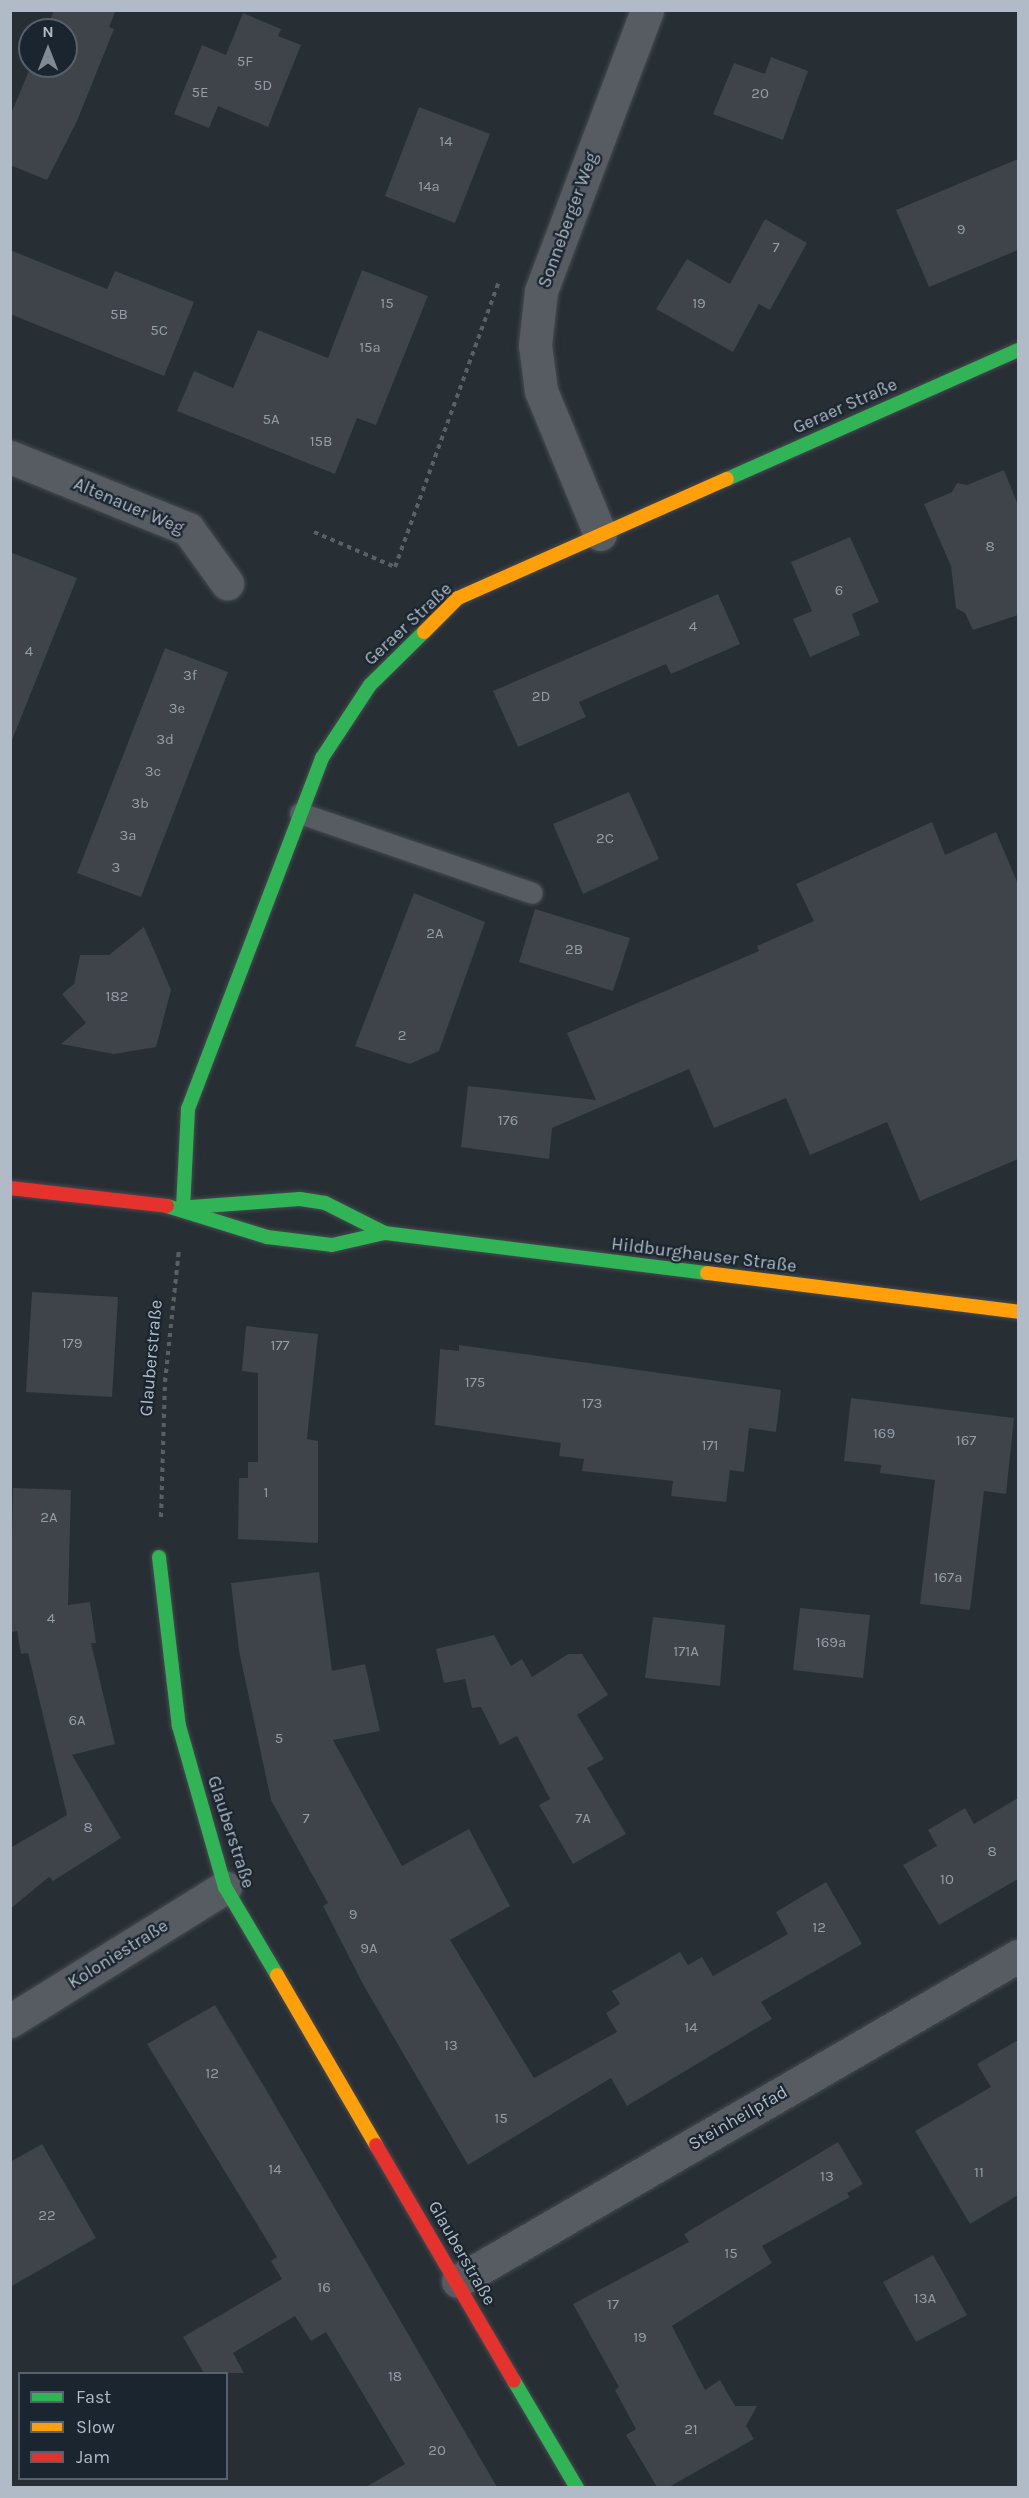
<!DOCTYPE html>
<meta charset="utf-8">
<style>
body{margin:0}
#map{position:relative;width:1029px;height:2498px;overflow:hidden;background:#272e34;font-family:Karla,sans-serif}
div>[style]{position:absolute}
.building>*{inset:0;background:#3e4449}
.path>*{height:4px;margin-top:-2px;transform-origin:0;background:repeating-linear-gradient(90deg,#5a6166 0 4.5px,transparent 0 9px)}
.roads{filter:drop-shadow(0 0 2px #454a4f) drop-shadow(0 0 2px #454a4f)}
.lane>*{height:21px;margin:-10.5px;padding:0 10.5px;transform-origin:10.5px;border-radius:10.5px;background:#575c63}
.street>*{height:33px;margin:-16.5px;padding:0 16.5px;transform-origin:16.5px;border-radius:16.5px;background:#575c63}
.fast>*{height:14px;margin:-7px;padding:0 7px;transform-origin:7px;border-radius:7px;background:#30b455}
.slow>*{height:14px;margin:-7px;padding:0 7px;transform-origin:7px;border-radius:7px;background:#ff9f0a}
.jam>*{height:14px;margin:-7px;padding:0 7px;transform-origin:7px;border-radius:7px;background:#e5322d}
span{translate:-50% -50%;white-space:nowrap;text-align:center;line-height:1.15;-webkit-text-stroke:4.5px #1b252f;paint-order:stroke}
.number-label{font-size:15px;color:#949da8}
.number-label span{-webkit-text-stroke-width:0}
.street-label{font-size:18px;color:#b0bbc7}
.frame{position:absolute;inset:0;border:12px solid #b0bbc7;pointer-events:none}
.legend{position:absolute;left:18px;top:2372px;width:210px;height:108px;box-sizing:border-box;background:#1b252f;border:2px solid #57616c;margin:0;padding:8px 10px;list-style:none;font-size:18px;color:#b0bbc7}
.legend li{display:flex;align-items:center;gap:12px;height:30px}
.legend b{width:30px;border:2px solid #57616c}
.north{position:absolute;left:18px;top:18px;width:60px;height:60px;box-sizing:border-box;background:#1b252f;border:2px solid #57616c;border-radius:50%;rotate:0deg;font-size:16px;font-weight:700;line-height:24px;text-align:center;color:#b0bbc7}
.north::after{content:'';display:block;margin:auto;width:21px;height:27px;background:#808a94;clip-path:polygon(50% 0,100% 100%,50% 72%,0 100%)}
</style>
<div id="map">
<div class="building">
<i style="clip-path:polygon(54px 10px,116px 10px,109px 27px,114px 29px,77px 121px,47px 180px,10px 165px,10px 116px,31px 66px,66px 66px,66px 30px,46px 30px)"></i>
<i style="clip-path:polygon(243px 13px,281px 29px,278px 36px,301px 45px,268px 127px,218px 106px,209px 128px,174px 114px,202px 45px,226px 55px)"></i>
<i style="clip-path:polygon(771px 57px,808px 71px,783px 140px,713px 114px,734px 63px,765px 74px)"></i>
<i style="clip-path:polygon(419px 107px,490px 134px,455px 223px,385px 196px)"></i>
<i style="clip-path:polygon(1018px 159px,1018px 250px,929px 287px,896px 210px)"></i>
<i style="clip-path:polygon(765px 219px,807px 243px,770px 310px,759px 304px,733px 352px,656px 309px,687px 259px,730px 284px)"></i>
<i style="clip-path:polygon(10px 250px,107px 289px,115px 271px,194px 302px,164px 376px,10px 314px)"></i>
<i style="clip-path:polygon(362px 270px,428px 296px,376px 425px,357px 418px,335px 474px,177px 411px,194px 371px,233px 388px,258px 330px,328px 358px)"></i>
<i style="clip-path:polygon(1004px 470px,1018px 505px,1018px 615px,973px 630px,965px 613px,956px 608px,951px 566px,924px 504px,952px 492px,957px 483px,967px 485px)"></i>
<i style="clip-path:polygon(850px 537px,879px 602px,852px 614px,860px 635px,810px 657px,793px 619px,812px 611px,791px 562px)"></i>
<i style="clip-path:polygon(10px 552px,77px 578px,12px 740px,10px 739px)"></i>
<i style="clip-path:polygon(718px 594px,740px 644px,671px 674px,666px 664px,579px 702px,586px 717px,518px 747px,493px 691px)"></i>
<i style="clip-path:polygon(165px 648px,228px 672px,141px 897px,77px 873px)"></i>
<i style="clip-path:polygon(629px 792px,659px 859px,583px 894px,553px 824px)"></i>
<i style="clip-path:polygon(932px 822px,945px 855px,996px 832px,1018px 884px,1018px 1159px,920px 1201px,887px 1122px,810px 1155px,786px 1098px,714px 1128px,689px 1069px,552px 1128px,549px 1159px,461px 1147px,468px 1086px,596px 1100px,567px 1033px,759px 951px,757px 946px,814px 921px,796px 884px)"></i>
<i style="clip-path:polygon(414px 893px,485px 922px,439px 1051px,410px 1064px,355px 1046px)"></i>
<i style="clip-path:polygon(535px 909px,630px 938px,613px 991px,519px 962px)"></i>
<i style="clip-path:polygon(144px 927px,171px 990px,156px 1047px,114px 1054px,61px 1044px,86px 1023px,62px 994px,74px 984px,80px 955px,109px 955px)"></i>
<i style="clip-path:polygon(32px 1292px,118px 1297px,112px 1397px,26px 1392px)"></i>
<i style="clip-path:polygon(246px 1326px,318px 1334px,307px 1439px,318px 1441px,318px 1543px,238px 1539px,239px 1478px,248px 1478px,248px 1462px,258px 1462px,258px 1373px,242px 1371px)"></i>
<i style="clip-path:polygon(459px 1345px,781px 1390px,776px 1432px,749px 1428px,744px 1472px,730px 1470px,726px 1502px,671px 1496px,673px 1481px,582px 1471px,584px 1459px,559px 1456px,561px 1443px,435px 1425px,440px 1349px,459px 1351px)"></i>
<i style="clip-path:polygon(851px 1398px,1014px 1418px,1006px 1494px,984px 1491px,970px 1610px,920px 1604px,935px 1480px,880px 1473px,881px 1465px,844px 1461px)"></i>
<i style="clip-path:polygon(13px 1488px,71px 1490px,68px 1605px,90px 1602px,96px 1643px,91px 1643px,115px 1744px,72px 1755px,121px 1838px,53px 1881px,49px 1877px,10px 1909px,10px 1848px,67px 1815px,28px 1653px,21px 1654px,17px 1631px,10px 1632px)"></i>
<i style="clip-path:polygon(319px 1572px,332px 1671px,365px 1664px,380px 1731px,333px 1740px,402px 1866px,469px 1829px,510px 1906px,450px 1940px,534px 2078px,617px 2032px,606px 2013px,620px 2004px,612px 1991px,680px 1952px,688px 1965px,702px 1957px,713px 1976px,788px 1934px,776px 1912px,826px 1882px,862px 1944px,761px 2002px,772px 2019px,627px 2106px,611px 2078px,468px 2165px,364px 1986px,323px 1906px,328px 1903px,271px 1800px,239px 1651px,231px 1583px)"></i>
<i style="clip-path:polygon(800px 1608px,870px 1615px,863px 1678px,793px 1670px)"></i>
<i style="clip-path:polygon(653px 1617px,725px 1625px,720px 1686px,645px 1678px)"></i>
<i style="clip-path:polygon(494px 1635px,511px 1666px,522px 1659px,532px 1677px,568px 1654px,582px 1654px,608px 1695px,577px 1715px,604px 1759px,587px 1768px,626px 1834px,573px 1864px,539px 1805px,550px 1799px,517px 1736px,500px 1745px,481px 1707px,472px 1708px,465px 1679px,444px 1683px,436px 1649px)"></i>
<i style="clip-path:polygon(1018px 1798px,1018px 1879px,939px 1925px,903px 1865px,937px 1846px,928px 1830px,965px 1808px,974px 1824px)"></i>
<i style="clip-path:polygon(215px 2005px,268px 2093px,497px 2487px,366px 2487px,405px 2464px,326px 2332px,311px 2341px,295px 2316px,233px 2353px,244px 2373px,204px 2373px,183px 2337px,282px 2279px,271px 2261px,277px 2257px,147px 2044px)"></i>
<i style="clip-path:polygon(1018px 2040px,1018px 2195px,970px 2224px,915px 2131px,991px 2087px,977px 2064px)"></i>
<i style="clip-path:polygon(838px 2142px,863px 2184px,847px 2193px,850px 2197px,762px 2246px,772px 2263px,672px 2326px,705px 2390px,720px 2380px,735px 2406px,757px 2406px,746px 2426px,754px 2439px,669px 2487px,657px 2487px,626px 2435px,636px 2429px,615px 2390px,619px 2387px,573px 2304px,689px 2242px,684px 2234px)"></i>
<i style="clip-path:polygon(42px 2144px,96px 2238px,10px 2287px,10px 2162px)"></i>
<i style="clip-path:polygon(933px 2255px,967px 2315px,916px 2342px,883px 2282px)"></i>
</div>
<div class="path">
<i style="left:314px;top:532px;width:88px;rotate:23.4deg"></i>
<i style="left:395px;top:567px;width:304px;rotate:-70deg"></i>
<i style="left:161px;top:1517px;width:135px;rotate:-88.3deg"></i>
<i style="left:165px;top:1382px;width:134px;rotate:-84deg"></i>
</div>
<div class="roads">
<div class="lane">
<i style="left:300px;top:813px;width:245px;rotate:19deg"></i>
</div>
<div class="street">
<i style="left:10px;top:457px;width:192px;rotate:22deg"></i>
<i style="left:188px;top:529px;width:67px;rotate:54.2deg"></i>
<i style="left:600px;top:534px;width:155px;rotate:-112.4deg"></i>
<i style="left:541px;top:391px;width:46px;rotate:-97.4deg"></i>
<i style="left:535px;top:345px;width:54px;rotate:-83.7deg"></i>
<i style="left:541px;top:291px;width:300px;rotate:-69.3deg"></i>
<i style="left:10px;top:2021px;width:253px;rotate:-31.9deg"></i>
<i style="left:458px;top:2281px;width:647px;rotate:-30.13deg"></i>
</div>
<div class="fast">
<i style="left:727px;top:479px;width:318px;rotate:-23.9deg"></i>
<i style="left:167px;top:1206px;width:105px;rotate:17.2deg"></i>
<i style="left:267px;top:1237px;width:65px;rotate:7deg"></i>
<i style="left:332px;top:1245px;width:54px;rotate:-12.8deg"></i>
<i style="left:385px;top:1233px;width:324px;rotate:7.1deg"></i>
<i style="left:191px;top:1207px;width:109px;rotate:-4.2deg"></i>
<i style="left:300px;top:1199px;width:25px;rotate:9deg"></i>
<i style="left:325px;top:1203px;width:67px;rotate:26.6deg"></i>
<i style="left:183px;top:1208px;width:99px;rotate:-87.1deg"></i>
<i style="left:188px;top:1109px;width:376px;rotate:-69.1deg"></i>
<i style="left:322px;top:758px;width:87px;rotate:-56.7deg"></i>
<i style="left:370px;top:685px;width:76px;rotate:-44.5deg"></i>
<i style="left:159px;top:1557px;width:170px;rotate:83.3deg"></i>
<i style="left:179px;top:1726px;width:167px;rotate:74.1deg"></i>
<i style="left:225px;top:1887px;width:102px;rotate:59.4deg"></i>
<i style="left:514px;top:2381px;width:124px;rotate:59.5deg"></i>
</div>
<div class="slow">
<i style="left:424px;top:632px;width:48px;rotate:-45deg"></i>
<i style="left:458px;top:598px;width:294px;rotate:-23.9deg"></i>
<i style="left:707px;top:1273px;width:313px;rotate:7.1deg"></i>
<i style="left:277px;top:1975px;width:197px;rotate:59.8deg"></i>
</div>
<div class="jam">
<i style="left:10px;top:1188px;width:158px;rotate:6.5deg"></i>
<i style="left:376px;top:2145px;width:273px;rotate:59.7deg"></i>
</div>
</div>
<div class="number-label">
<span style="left:245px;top:62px">5F</span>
<span style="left:263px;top:86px">5D</span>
<span style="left:200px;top:93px">5E</span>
<span style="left:760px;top:94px">20</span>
<span style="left:446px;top:142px">14</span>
<span style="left:429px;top:187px">14a</span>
<span style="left:961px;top:230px">9</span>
<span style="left:776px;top:248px">7</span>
<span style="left:387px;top:304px">15</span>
<span style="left:699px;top:304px">19</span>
<span style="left:119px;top:315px">5B</span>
<span style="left:159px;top:331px">5C</span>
<span style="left:370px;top:348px">15a</span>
<span style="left:271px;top:420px">5A</span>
<span style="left:321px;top:442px">15B</span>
<span style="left:990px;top:547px">8</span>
<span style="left:839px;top:591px">6</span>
<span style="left:693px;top:627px">4</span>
<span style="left:29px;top:652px">4</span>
<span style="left:190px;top:676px">3f</span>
<span style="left:541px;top:697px">2D</span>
<span style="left:177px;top:709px">3e</span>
<span style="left:165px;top:740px">3d</span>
<span style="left:153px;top:772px">3c</span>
<span style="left:140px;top:804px">3b</span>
<span style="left:128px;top:836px">3a</span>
<span style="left:605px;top:839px">2C</span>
<span style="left:116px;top:868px">3</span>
<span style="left:435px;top:934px">2A</span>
<span style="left:574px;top:950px">2B</span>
<span style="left:117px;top:997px">182</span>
<span style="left:402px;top:1036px">2</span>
<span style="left:508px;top:1121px">176</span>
<span style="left:72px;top:1344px">179</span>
<span style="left:280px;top:1346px">177</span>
<span style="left:475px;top:1383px">175</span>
<span style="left:592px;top:1404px">173</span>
<span style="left:884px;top:1434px">169</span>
<span style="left:966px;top:1441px">167</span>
<span style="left:710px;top:1446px">171</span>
<span style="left:266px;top:1493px">1</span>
<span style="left:49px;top:1518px">2A</span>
<span style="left:948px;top:1578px">167a</span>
<span style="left:51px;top:1619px">4</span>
<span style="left:831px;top:1643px">169a</span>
<span style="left:686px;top:1652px">171A</span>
<span style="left:77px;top:1721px">6A</span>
<span style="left:279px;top:1739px">5</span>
<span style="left:306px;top:1819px">7</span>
<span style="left:583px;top:1819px">7A</span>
<span style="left:88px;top:1828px">8</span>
<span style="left:992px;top:1852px">8</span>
<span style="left:947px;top:1880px">10</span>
<span style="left:353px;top:1915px">9</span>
<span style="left:819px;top:1928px">12</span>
<span style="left:369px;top:1949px">9A</span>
<span style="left:691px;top:2028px">14</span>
<span style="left:451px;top:2046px">13</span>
<span style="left:212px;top:2074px">12</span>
<span style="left:501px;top:2119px">15</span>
<span style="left:275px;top:2170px">14</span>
<span style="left:979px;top:2173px">11</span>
<span style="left:827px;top:2177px">13</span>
<span style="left:47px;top:2216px">22</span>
<span style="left:731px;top:2254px">15</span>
<span style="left:324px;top:2288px">16</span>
<span style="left:925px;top:2299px">13A</span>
<span style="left:613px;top:2305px">17</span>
<span style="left:640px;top:2338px">19</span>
<span style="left:395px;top:2377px">18</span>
<span style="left:691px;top:2430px">21</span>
<span style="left:437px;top:2451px">20</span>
</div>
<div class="street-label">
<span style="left:568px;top:220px;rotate:-70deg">Sonneberger Weg</span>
<span style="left:845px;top:406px;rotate:-24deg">Geraer Straße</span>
<span style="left:129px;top:506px;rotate:23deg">Altenauer Weg</span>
<span style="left:408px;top:624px;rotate:-43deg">Geraer Straße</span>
<span style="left:704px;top:1255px;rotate:7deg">Hildburghauser Straße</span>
<span style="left:151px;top:1358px;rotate:-85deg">Glauberstraße</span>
<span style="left:231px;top:1832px;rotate:72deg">Glauberstraße</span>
<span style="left:118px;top:1954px;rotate:-32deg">Koloniestraße</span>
<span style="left:738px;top:2118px;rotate:-30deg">Steinheilpfad</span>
<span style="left:462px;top:2253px;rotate:60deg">Glauberstraße</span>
</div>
<div class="frame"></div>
<ul class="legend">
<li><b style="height:8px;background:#30b455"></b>Fast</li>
<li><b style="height:8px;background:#ff9f0a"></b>Slow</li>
<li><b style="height:8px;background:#e5322d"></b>Jam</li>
</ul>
<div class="north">N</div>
</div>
